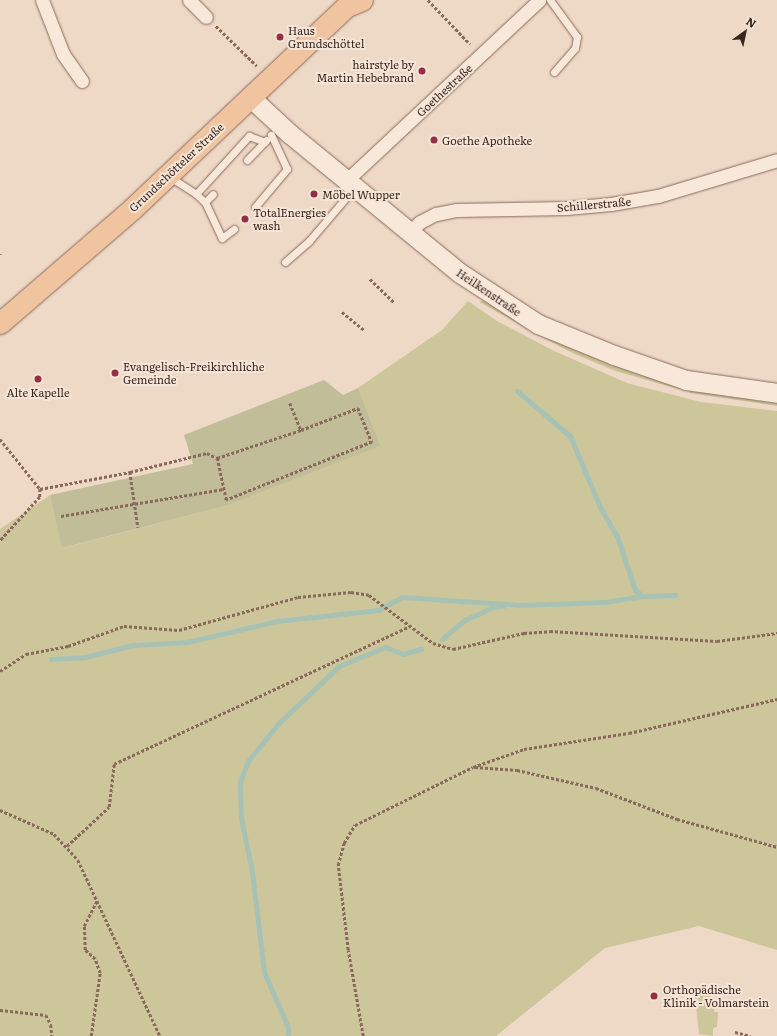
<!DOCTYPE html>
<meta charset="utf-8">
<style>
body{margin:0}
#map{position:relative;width:777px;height:1036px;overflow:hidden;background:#eed9c6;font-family:Literata,serif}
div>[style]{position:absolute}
.green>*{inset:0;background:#ccc69a}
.cemetery>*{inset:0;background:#c1bd99}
.stream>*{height:5px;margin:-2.5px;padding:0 2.5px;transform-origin:2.5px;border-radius:2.5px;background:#a7c2b4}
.path>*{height:2.5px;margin-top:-1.25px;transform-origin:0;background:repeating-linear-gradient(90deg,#89695c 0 3px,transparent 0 5px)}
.roads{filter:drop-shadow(0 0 1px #89695c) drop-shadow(0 0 1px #89695c)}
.lane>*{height:7px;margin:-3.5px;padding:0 3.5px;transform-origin:3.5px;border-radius:3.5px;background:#f8e8d9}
.street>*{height:13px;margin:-6.5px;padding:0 6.5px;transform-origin:6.5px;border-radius:6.5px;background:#f8e8d9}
.secondary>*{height:19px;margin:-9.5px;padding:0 9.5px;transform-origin:9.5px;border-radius:9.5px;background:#f8e8d9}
.primary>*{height:21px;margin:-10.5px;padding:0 10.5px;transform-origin:10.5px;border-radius:10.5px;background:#f0c49f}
.dots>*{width:11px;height:11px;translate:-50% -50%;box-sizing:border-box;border:2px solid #f5e5d6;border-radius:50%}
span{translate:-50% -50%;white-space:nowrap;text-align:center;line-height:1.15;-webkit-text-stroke:4px #f5e5d6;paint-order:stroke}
.poi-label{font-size:11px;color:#3a261f}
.left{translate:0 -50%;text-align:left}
.right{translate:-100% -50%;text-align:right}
.street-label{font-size:11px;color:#3a261f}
.north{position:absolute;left:725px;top:12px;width:40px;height:40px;-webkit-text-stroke:3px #f5e5d6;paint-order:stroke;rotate:33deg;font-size:11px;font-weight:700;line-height:16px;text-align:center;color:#3a261f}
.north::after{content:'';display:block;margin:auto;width:14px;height:18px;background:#3a261f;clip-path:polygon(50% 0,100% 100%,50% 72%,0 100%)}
</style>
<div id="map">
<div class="green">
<i style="clip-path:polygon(484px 300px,681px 386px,679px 389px,615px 371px,572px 353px,479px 302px)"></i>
<i style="clip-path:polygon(468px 301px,497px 321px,552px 350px,627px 383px,701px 402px,777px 411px,777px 950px,699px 926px,605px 948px,496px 1036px,0 1036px,0 529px,50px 495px,63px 548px,229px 505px,379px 446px,358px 388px,442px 330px)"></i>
<i style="clip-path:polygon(687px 387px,777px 400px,777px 406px,690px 393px)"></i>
<i style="clip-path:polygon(708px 995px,715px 999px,714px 1012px,718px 1012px,717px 1027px,713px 1028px,713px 1036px,699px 1034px,695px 996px)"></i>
</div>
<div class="cemetery">
<i style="clip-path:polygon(324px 380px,343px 395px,358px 388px,380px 446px,229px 505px,62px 548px,50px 495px,193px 464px,184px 435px)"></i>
</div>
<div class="stream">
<i style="left:517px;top:391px;width:70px;rotate:40.3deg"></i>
<i style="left:570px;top:436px;width:77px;rotate:67.1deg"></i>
<i style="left:600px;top:507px;width:34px;rotate:60deg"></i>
<i style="left:617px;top:536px;width:57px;rotate:71.6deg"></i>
<i style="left:635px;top:590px;width:10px;rotate:37deg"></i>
<i style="left:519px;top:605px;width:86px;rotate:-2deg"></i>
<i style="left:605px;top:602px;width:38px;rotate:-9deg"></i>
<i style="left:643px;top:596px;width:32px;rotate:-2deg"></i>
<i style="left:442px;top:639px;width:30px;rotate:-40deg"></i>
<i style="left:465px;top:620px;width:31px;rotate:-25deg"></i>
<i style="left:493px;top:607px;width:10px;rotate:-6deg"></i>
<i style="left:51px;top:659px;width:34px;rotate:-3deg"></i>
<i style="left:85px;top:657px;width:49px;rotate:-14deg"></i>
<i style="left:133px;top:645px;width:55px;rotate:-3.1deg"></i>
<i style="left:188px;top:642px;width:91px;rotate:-13.3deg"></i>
<i style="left:277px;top:621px;width:102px;rotate:-6.2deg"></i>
<i style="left:378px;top:610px;width:27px;rotate:-28deg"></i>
<i style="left:402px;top:597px;width:120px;rotate:3.8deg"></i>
<i style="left:288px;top:1036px;width:9px;rotate:-90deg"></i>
<i style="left:288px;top:1027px;width:60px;rotate:-113.6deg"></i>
<i style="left:264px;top:972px;width:102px;rotate:-96.8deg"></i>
<i style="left:252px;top:871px;width:54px;rotate:-101.7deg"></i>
<i style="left:241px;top:818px;width:36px;rotate:-92deg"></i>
<i style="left:240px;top:782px;width:22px;rotate:-69deg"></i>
<i style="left:248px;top:761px;width:48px;rotate:-51deg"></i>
<i style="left:278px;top:724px;width:84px;rotate:-43.6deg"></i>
<i style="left:339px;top:666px;width:50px;rotate:-22.4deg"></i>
<i style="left:385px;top:647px;width:19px;rotate:21deg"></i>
<i style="left:403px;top:654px;width:19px;rotate:-16deg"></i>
</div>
<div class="path">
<i style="left:428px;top:0;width:61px;rotate:46.3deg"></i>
<i style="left:216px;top:26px;width:57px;rotate:44.3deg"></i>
<i style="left:0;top:255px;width:1px;rotate:-90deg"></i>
<i style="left:370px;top:279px;width:33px;rotate:44deg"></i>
<i style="left:342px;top:312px;width:28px;rotate:39deg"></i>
<i style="left:290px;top:403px;width:29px;rotate:68deg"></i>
<i style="left:0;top:439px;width:64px;rotate:51.3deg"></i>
<i style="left:40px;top:489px;width:8px;rotate:90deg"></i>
<i style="left:40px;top:497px;width:59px;rotate:132.3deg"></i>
<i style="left:130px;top:472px;width:56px;rotate:81.7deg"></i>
<i style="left:40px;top:489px;width:92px;rotate:-10.7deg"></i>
<i style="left:130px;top:472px;width:79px;rotate:-13.9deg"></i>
<i style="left:207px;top:453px;width:11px;rotate:27deg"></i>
<i style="left:217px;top:458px;width:89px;rotate:-18.4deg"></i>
<i style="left:301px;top:430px;width:61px;rotate:-21.1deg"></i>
<i style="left:358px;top:408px;width:37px;rotate:68deg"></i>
<i style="left:372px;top:442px;width:157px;rotate:158.3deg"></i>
<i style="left:226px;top:500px;width:43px;rotate:-102.1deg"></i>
<i style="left:61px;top:516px;width:165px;rotate:-9.4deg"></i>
<i style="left:0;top:671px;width:31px;rotate:-33deg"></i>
<i style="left:26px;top:654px;width:43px;rotate:-10.8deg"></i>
<i style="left:68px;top:646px;width:59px;rotate:-19.7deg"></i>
<i style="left:124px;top:626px;width:55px;rotate:4.2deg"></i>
<i style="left:179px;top:630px;width:123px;rotate:-15.5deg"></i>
<i style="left:298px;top:597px;width:53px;rotate:-5.4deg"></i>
<i style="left:351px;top:592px;width:18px;rotate:9deg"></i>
<i style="left:369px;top:595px;width:80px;rotate:36.9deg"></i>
<i style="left:433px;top:643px;width:21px;rotate:17deg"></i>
<i style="left:453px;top:649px;width:73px;rotate:-12.7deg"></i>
<i style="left:524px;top:633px;width:26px;rotate:-4deg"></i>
<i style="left:550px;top:631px;width:167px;rotate:3.4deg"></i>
<i style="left:717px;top:641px;width:61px;rotate:-7.6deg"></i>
<i style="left:475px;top:767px;width:42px;rotate:4.1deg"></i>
<i style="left:517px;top:770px;width:81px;rotate:12.8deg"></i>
<i style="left:596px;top:788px;width:87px;rotate:20.9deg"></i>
<i style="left:677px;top:819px;width:104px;rotate:15.6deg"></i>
<i style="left:0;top:810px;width:59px;rotate:24deg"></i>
<i style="left:54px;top:834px;width:35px;rotate:47deg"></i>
<i style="left:78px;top:860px;width:194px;rotate:65deg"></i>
<i style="left:67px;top:846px;width:57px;rotate:-42.9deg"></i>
<i style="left:109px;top:807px;width:43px;rotate:-83.4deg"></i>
<i style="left:114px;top:764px;width:327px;rotate:-25deg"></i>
<i style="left:0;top:1010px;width:46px;rotate:6.2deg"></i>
<i style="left:46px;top:1015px;width:11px;rotate:63deg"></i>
<i style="left:51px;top:1025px;width:11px;rotate:85deg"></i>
<i style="left:735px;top:1032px;width:16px;rotate:14deg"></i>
<i style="left:91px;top:1036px;width:64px;rotate:-81.9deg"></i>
<i style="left:100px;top:973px;width:15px;rotate:-110deg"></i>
<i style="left:95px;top:959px;width:13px;rotate:-138deg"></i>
<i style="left:85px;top:950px;width:24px;rotate:-92deg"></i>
<i style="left:84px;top:926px;width:30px;rotate:-63deg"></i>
<i style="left:363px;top:1036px;width:87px;rotate:-99.9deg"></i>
<i style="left:348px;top:950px;width:86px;rotate:-96.7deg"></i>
<i style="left:338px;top:865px;width:23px;rotate:-75deg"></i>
<i style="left:344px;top:843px;width:21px;rotate:-59deg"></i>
<i style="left:355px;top:825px;width:131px;rotate:-26.2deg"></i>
<i style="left:473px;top:767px;width:54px;rotate:-19.4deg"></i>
<i style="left:524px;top:749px;width:106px;rotate:-8.7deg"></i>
<i style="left:629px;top:733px;width:152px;rotate:-12.9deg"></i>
</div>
<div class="roads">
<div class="lane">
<i style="left:550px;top:0;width:46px;rotate:53.9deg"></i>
<i style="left:577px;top:37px;width:11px;rotate:100deg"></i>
<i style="left:575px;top:48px;width:32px;rotate:131deg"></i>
<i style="left:247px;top:160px;width:28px;rotate:-46deg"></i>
<i style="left:170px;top:177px;width:31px;rotate:33deg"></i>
<i style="left:196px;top:194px;width:12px;rotate:42deg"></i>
<i style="left:205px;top:202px;width:11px;rotate:-45deg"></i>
<i style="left:196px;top:194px;width:79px;rotate:-47.6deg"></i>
<i style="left:249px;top:136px;width:17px;rotate:21deg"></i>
<i style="left:205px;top:202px;width:40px;rotate:65deg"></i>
<i style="left:222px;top:238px;width:15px;rotate:-37deg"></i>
<i style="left:255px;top:207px;width:50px;rotate:-49.9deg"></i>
<i style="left:287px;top:169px;width:38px;rotate:-115deg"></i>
<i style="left:285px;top:262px;width:32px;rotate:-41deg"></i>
<i style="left:309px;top:241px;width:71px;rotate:-49.6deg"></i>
</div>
<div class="street">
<i style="left:42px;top:0;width:58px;rotate:68.7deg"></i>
<i style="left:63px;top:54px;width:33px;rotate:55deg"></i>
<i style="left:189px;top:0;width:24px;rotate:45deg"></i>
<i style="left:348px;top:179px;width:262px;rotate:-43.1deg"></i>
<i style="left:410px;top:231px;width:13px;rotate:-42deg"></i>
<i style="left:420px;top:222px;width:18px;rotate:-27deg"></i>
<i style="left:436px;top:214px;width:20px;rotate:-11deg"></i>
<i style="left:456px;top:210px;width:111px;rotate:-1deg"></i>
<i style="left:567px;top:208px;width:44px;rotate:-5.2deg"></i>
<i style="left:611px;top:204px;width:48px;rotate:-9.7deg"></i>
<i style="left:658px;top:196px;width:124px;rotate:-16.8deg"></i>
</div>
<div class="secondary">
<i style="left:250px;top:97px;width:54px;rotate:42.8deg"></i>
<i style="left:290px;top:134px;width:220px;rotate:39.3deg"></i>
<i style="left:460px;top:273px;width:93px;rotate:33.2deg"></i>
<i style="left:538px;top:324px;width:82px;rotate:22.2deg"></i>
<i style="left:614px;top:355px;width:76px;rotate:19.1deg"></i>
<i style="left:686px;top:380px;width:92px;rotate:8.1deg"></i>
</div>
<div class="primary">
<i style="left:0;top:323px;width:174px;rotate:-40.8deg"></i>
<i style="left:132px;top:209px;width:296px;rotate:-43.4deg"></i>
<i style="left:347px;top:6px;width:16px;rotate:-22deg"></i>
</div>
</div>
<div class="dots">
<i style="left:280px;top:37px;background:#972d46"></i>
<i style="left:422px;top:71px;background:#972d46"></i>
<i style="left:434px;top:140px;background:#972d46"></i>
<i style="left:314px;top:194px;background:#972d46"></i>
<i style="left:245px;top:219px;background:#972d46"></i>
<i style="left:115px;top:373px;background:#972d46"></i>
<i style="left:38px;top:379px;background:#972d46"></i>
<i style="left:654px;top:996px;background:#972d46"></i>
</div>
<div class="poi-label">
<span class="left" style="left:288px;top:37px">Haus<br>Grundschöttel</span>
<span class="right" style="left:414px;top:71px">hairstyle by<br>Martin Hebebrand</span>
<span class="left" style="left:442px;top:140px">Goethe Apotheke</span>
<span class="left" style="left:322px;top:194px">Möbel Wupper</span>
<span class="left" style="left:253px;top:219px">TotalEnergies<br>wash</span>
<span class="left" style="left:123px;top:373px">Evangelisch-Freikirchliche<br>Gemeinde</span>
<span style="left:38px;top:392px">Alte Kapelle</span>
<span class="left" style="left:663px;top:996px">Orthopädische<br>Klinik - Volmarstein</span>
</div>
<div class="street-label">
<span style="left:444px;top:90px;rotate:-43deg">Goethestraße</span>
<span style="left:176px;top:167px;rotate:-43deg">Grundschötteler Straße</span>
<span style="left:594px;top:204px;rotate:-5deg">Schillerstraße</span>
<span style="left:489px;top:292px;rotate:34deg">Heilkenstraße</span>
</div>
<div class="north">N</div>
</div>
